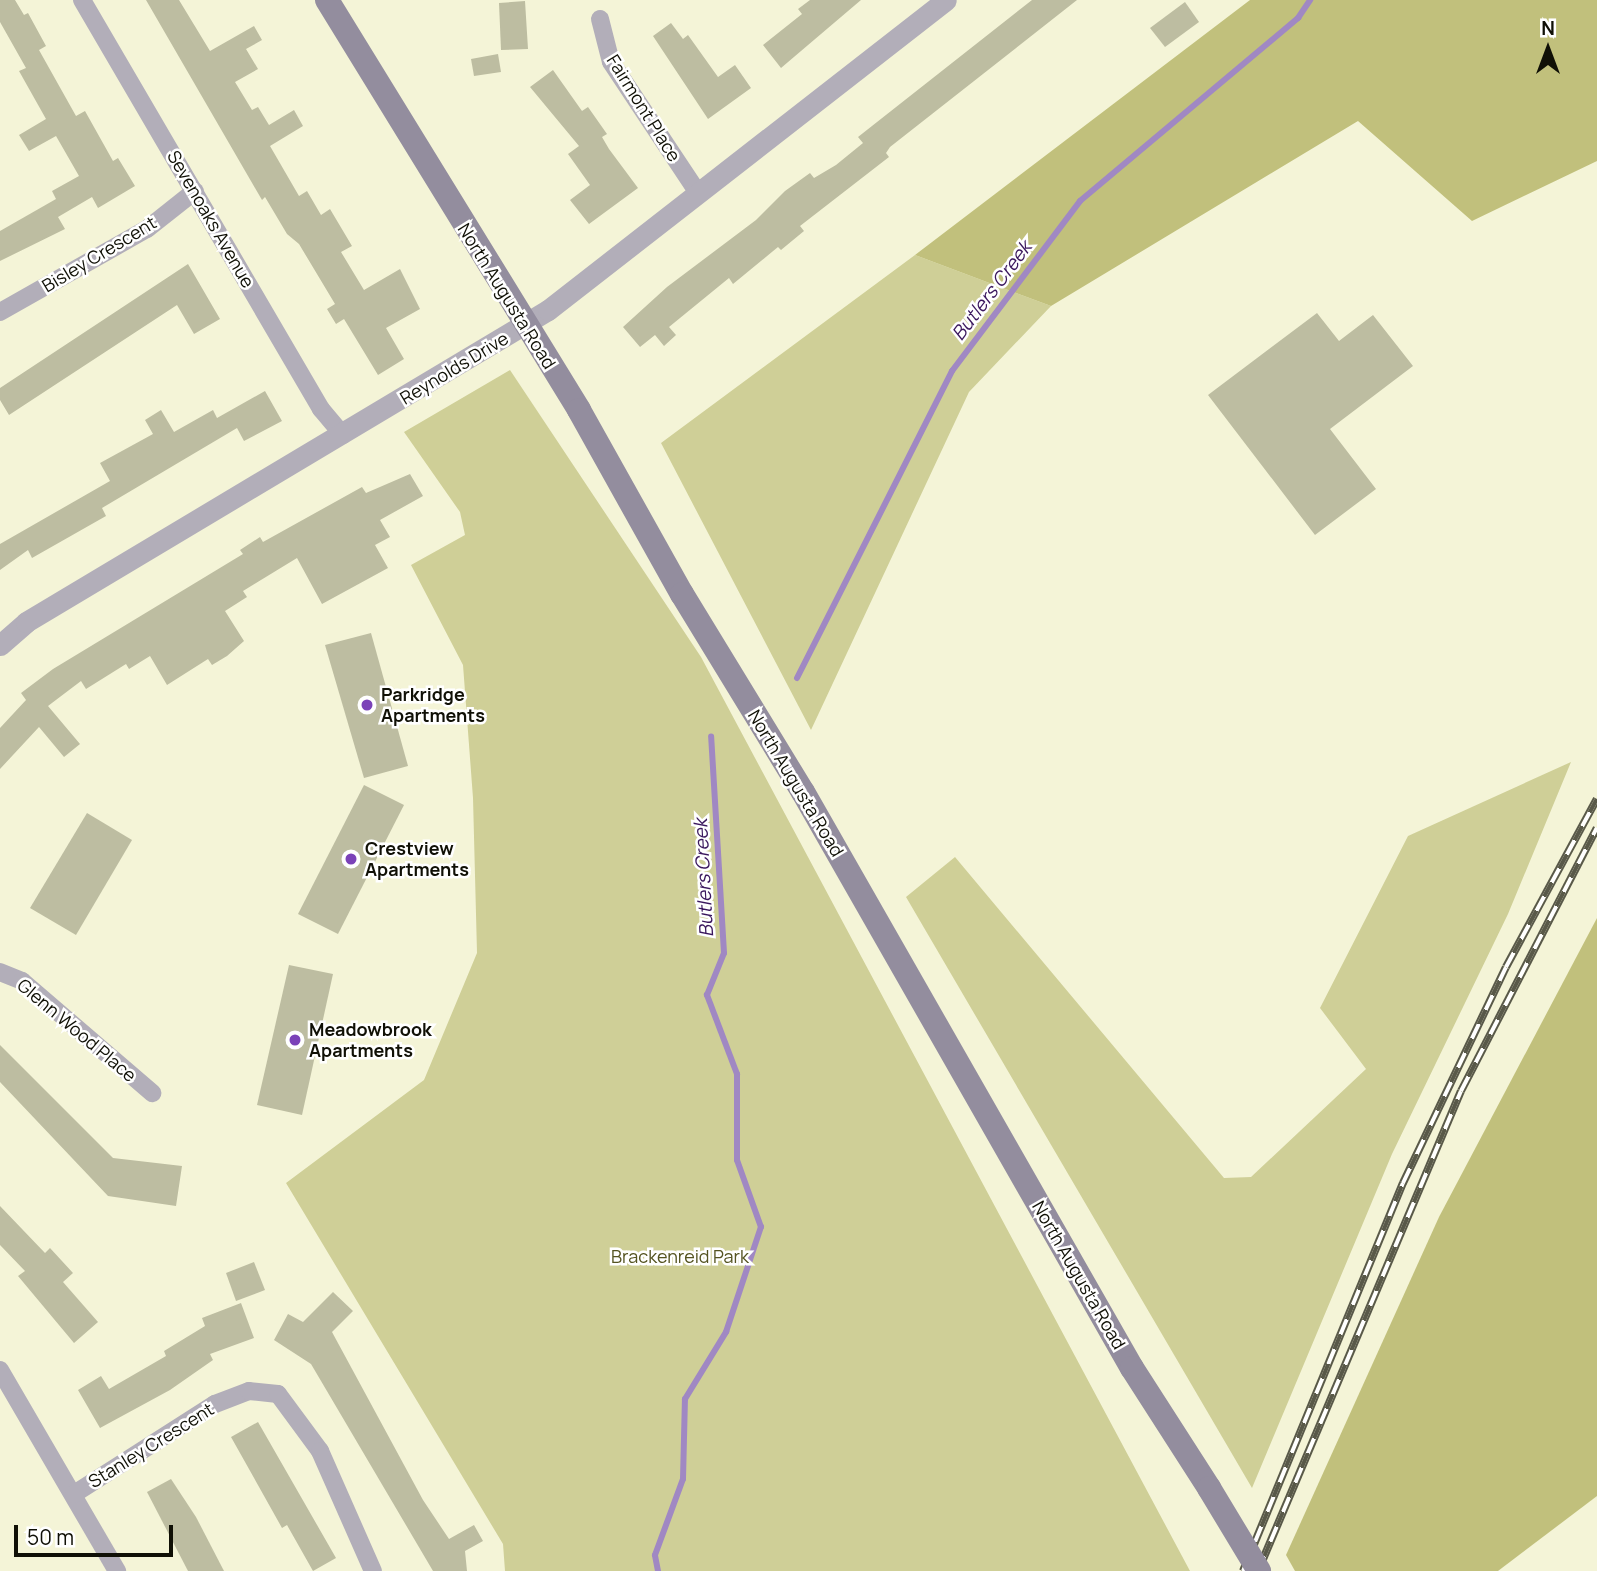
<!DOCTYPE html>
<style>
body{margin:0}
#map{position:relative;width:1597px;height:1571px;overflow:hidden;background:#f4f4d7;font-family:Manrope,sans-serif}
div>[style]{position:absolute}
.green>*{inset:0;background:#cfcf97}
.forest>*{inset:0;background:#c1c07c}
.stream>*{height:6px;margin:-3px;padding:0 3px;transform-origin:3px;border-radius:3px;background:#a088c3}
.building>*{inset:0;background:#bdbda1}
.minor>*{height:18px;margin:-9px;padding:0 9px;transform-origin:9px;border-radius:9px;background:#b2aeb9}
.tertiary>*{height:21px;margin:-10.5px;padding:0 10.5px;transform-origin:10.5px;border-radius:10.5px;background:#b2aeb9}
.secondary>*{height:24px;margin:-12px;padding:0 12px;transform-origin:12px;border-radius:12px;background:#938d9e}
.rail>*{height:8px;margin-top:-4px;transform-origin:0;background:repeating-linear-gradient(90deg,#fff 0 16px,#595949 0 32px);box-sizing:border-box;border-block:2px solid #595949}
.secondary-bridge>*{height:24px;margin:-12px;padding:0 12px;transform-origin:12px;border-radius:12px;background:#938d9e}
.dots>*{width:19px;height:19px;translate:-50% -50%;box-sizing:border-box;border:4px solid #fff;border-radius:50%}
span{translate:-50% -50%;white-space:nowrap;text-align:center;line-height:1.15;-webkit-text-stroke:5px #fff;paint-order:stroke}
.street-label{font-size:18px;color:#101006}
.poi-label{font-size:18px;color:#101006;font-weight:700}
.left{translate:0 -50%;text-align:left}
.park-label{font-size:18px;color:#545320}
.water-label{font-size:19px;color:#3a175d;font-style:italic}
.north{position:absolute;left:1513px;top:14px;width:70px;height:70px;-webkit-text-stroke:5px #fff;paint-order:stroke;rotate:0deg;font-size:19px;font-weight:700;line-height:28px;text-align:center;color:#101006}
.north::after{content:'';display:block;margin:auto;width:24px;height:32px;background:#101006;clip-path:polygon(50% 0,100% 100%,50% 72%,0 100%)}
.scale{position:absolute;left:14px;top:1525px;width:159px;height:32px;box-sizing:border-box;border:4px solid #101006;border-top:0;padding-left:9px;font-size:21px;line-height:24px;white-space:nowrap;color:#101006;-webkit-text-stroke:5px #fff;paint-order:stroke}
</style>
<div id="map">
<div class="green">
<i style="clip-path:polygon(915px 255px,1051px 306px,969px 392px,811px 730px,661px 443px)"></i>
<i style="clip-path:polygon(510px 370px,701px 657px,1190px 1571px,505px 1571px,503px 1544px,286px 1183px,424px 1080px,477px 953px,473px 798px,463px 665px,411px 565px,465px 535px,460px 512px,404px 432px)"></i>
<i style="clip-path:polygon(1571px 762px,1508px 914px,1392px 1154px,1252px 1488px,906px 897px,955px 857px,1224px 1178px,1251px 1177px,1366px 1069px,1320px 1008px,1408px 836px)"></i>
</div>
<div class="forest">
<i style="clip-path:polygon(1250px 0,1597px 0,1597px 161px,1472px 221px,1358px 121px,1051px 306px,915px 255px)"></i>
<i style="clip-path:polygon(1597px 918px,1597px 1496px,1498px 1571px,1295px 1571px,1286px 1555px,1439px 1217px)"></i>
</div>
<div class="stream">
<i style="left:797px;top:678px;width:344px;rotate:-63.2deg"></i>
<i style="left:952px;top:371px;width:213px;rotate:-53deg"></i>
<i style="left:1080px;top:201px;width:285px;rotate:-40deg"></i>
<i style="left:1298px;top:18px;width:22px;rotate:-56deg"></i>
<i style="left:658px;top:1571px;width:16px;rotate:-101deg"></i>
<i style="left:655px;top:1555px;width:81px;rotate:-69.8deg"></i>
<i style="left:683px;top:1479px;width:80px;rotate:-88.6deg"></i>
<i style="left:685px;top:1399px;width:79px;rotate:-58.5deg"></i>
<i style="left:726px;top:1332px;width:111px;rotate:-71.6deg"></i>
<i style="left:761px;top:1227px;width:71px;rotate:-109.7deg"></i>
<i style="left:737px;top:1160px;width:86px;rotate:-90deg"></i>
<i style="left:737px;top:1074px;width:85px;rotate:-110.8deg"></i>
<i style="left:707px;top:995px;width:45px;rotate:-68deg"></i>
<i style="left:724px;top:953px;width:217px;rotate:-93.4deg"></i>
</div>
<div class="building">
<i style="clip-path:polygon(0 0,15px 0,24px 15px,28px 13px,46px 46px,39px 50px,76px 116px,85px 111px,113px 161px,118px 158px,135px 186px,98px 208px,92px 197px,58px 217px,65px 229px,0 261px,0 231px,56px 199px,52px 191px,79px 176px,56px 136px,29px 151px,19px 135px,46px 119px,19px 71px,26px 68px,0 22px)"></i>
<i style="clip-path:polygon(146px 0,179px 0,210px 51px,254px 26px,262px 40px,246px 49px,258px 69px,235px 82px,252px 110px,258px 107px,269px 125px,294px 110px,303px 126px,270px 146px,299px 196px,307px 191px,321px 215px,330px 209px,352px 246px,341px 252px,364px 290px,400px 269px,420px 309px,386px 328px,404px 359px,378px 375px,344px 319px,336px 324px,327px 309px,335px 304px,299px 244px,287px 234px,265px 197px,262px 200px)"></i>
<i style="clip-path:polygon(810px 0,861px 0,781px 68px,763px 45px,802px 14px,798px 9px)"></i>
<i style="clip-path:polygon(1032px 0,1077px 0,890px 147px,886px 153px,889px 157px,800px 226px,804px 231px,781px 250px,778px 247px,733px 284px,729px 278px,669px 327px,676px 335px,664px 346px,655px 335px,640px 347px,623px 327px,667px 287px,756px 220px,785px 191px,810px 173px,814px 178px,836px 165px,863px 143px,858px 137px)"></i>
<i style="clip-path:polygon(525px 1px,528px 49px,501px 50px,499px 3px)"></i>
<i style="clip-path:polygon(1185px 2px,1199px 22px,1165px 47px,1150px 28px)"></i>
<i style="clip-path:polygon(671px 23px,683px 39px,688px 35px,718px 77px,735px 65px,751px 88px,708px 119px,653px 36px)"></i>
<i style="clip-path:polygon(498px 54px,501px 72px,474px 76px,471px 59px)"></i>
<i style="clip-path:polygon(553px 70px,582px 111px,588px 107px,607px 134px,602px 137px,609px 149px,638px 188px,589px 224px,570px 200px,590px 185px,568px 154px,579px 146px,530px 87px)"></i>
<i style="clip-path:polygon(188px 264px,220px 319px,194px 334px,177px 305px,9px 415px,0 400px,0 388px)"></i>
<i style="clip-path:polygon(1317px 313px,1339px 341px,1373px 315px,1413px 366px,1330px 429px,1376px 489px,1315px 535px,1208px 395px)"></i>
<i style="clip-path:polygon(265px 391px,282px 421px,244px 441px,237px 428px,102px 508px,106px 516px,32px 558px,28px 550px,0 570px,0 544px,110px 481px,100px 463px,153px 434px,145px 420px,161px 410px,174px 432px,213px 410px,217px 418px)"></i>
<i style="clip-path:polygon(410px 474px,423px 496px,380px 520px,390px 537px,375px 545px,388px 568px,322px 604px,297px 558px,243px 591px,247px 597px,225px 611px,244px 641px,227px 656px,212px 665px,208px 659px,167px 685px,150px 656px,129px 669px,126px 664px,86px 689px,81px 681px,48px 706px,80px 744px,64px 757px,39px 727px,0 769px,0 728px,26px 700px,21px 693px,53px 669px,243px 554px,240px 550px,260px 537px,263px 542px,362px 487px,366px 493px)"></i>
<i style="clip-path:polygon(371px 633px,408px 766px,364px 778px,325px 645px)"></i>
<i style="clip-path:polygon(364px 785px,404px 805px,338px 934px,298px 914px)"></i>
<i style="clip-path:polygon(87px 813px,132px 840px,76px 935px,30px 908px)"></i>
<i style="clip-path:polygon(289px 965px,333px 974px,302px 1115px,257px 1105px)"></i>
<i style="clip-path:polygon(0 1045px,113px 1158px,182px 1166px,176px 1206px,108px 1196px,0 1082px)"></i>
<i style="clip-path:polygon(0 1206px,45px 1253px,50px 1248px,73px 1273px,63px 1282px,98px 1322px,74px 1343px,18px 1276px,25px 1271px,0 1245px)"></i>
<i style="clip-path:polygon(254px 1262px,265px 1290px,236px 1301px,226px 1273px)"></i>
<i style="clip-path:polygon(333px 1292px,353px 1311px,332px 1332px,423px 1500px,449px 1539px,474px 1525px,483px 1541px,465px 1551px,467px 1571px,433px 1571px,311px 1364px,274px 1340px,288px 1314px,303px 1322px)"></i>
<i style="clip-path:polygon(241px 1303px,254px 1338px,210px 1354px,213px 1360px,170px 1390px,100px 1428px,78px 1390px,101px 1376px,109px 1389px,166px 1356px,164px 1351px,205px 1326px,202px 1318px)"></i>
<i style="clip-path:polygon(258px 1422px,336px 1558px,313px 1571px,287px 1525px,282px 1528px,231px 1437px)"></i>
<i style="clip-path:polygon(171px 1479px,196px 1517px,224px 1571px,188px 1571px,147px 1492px)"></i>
</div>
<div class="minor">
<i style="left:82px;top:0;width:474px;rotate:59.7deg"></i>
<i style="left:321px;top:409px;width:34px;rotate:50deg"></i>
<i style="left:600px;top:19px;width:44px;rotate:75.7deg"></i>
<i style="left:611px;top:62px;width:157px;rotate:56.4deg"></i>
<i style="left:0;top:312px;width:169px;rotate:-29.5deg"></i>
<i style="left:147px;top:229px;width:61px;rotate:-38.4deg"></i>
<i style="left:0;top:972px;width:24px;rotate:22deg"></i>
<i style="left:22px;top:981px;width:172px;rotate:40.7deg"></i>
<i style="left:0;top:1370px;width:233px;rotate:59.8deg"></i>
<i style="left:74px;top:1494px;width:167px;rotate:-32.6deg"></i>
<i style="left:215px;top:1404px;width:36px;rotate:-21deg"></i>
<i style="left:249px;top:1391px;width:29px;rotate:6deg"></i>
<i style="left:278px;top:1394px;width:71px;rotate:53.6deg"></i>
<i style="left:320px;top:1451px;width:131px;rotate:66.2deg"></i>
</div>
<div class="tertiary">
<i style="left:0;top:645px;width:35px;rotate:-41deg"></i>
<i style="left:26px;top:622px;width:608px;rotate:-30.87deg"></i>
<i style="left:548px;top:310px;width:504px;rotate:-37.91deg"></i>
</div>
<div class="secondary">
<i style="left:327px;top:0;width:481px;rotate:58.4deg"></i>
<i style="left:579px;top:410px;width:211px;rotate:60.8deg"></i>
<i style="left:682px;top:594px;width:232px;rotate:58.6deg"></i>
<i style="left:803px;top:792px;width:663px;rotate:60.27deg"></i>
<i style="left:1132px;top:1368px;width:143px;rotate:57.3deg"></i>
</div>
<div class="rail">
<i style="left:1243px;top:1571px;width:420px;rotate:-67.6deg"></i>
<i style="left:1403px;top:1183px;width:239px;rotate:-64.5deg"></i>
<i style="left:1506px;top:967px;width:191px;rotate:-61.6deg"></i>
<i style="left:1258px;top:1571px;width:521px;rotate:-67.08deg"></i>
<i style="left:1461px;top:1091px;width:296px;rotate:-62.7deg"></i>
</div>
<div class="secondary-bridge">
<i style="left:1209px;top:1488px;width:97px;rotate:58.9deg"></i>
</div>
<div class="dots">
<i style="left:367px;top:705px;background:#7b42b8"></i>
<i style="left:351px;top:859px;background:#7b42b8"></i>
<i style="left:295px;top:1040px;background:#7b42b8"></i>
</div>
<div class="street-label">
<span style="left:644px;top:108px;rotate:58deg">Fairmont Place</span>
<span style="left:211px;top:219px;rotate:60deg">Sevenoaks Avenue</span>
<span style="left:99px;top:254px;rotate:-31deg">Bisley Crescent</span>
<span style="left:507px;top:296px;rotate:58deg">North Augusta Road</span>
<span style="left:454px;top:368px;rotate:-31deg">Reynolds Drive</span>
<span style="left:796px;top:783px;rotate:59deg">North Augusta Road</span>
<span style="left:77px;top:1030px;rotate:40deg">Glenn Wood Place</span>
<span style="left:1079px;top:1275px;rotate:60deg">North Augusta Road</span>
<span style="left:151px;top:1445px;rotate:-32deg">Stanley Crescent</span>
</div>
<div class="poi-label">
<span class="left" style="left:381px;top:705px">Parkridge<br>Apartments</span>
<span class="left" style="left:365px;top:859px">Crestview<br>Apartments</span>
<span class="left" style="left:309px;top:1040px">Meadowbrook<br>Apartments</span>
</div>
<div class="park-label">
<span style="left:680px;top:1256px">Brackenreid Park</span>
</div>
<div class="water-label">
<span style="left:992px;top:291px;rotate:-53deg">Butlers Creek</span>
<span style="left:704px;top:878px;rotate:-93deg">Butlers Creek</span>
</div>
<div class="north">N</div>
<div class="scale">50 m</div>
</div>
